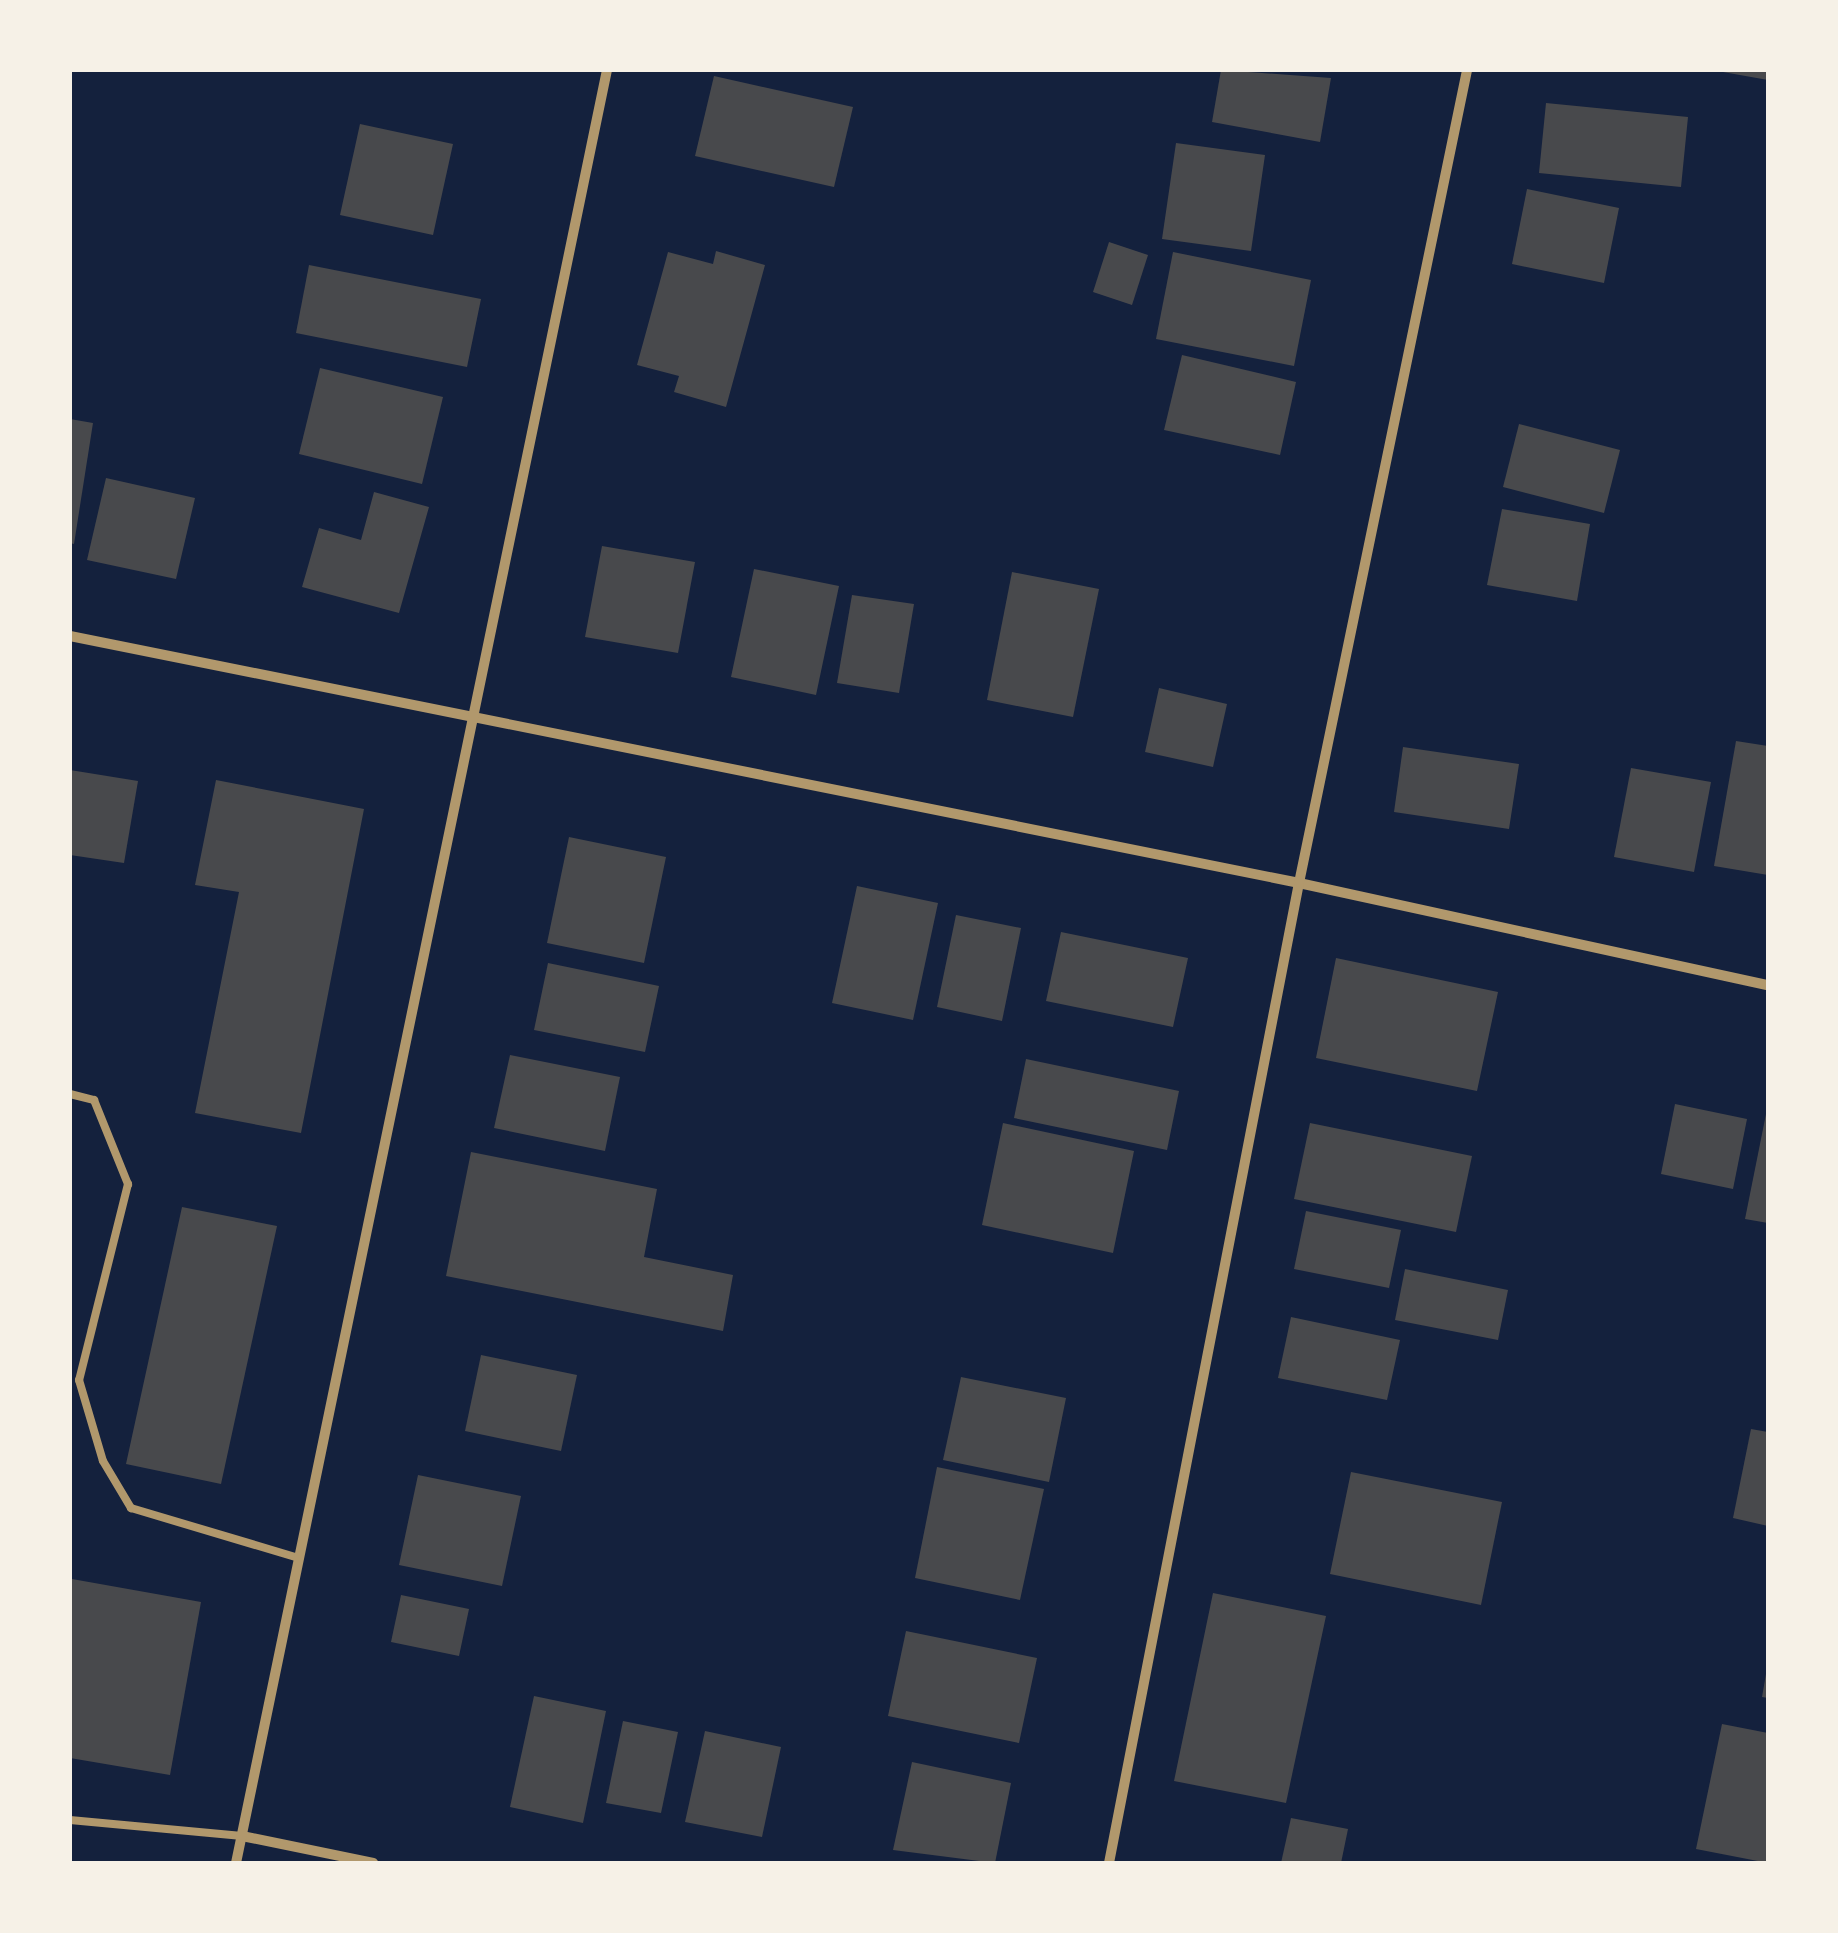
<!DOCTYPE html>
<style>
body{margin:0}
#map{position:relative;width:1838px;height:1933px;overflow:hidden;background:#14213d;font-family:"Sofia Sans Condensed",sans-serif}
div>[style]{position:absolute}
.building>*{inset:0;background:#48494c}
.service>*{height:8px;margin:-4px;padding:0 4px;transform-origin:4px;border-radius:4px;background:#b1986c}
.minor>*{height:10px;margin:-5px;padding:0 5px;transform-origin:5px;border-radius:5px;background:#b1986c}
span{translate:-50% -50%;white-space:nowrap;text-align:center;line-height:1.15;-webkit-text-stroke:8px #f6f1e7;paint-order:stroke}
.frame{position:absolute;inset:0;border:72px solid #f6f1e7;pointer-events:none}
</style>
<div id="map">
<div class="building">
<i style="clip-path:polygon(1221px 70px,1331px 78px,1320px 142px,1212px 122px)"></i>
<i style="clip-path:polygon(1723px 70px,1768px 70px,1768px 80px,1723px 72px)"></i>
<i style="clip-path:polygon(714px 76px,853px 107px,834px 187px,695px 156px)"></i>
<i style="clip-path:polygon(1546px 103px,1688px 117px,1681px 187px,1539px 173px)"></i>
<i style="clip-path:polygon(360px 124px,453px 144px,433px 235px,340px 215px)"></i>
<i style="clip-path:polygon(1176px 143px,1265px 155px,1251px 251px,1162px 239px)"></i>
<i style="clip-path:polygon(1527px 189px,1619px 208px,1604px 283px,1512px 264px)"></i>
<i style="clip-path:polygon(1109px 242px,1148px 255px,1132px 305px,1093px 292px)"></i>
<i style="clip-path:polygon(716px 251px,765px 265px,726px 407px,674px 392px,679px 376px,637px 365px,668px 252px,713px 264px)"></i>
<i style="clip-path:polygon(1173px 252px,1311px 280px,1294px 366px,1156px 339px)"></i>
<i style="clip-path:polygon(309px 265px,481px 299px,467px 367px,296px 333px)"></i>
<i style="clip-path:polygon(1182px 355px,1296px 382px,1280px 455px,1164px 430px)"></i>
<i style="clip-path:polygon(320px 368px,443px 397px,422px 484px,299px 454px)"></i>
<i style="clip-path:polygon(70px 419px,93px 423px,74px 544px,70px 543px)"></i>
<i style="clip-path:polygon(1519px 424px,1620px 450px,1604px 513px,1503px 487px)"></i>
<i style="clip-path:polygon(106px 478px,195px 498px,176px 579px,87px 560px)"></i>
<i style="clip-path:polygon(374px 492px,429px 507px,399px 613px,302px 587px,319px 528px,361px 540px)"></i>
<i style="clip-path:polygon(1502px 509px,1590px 524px,1577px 601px,1487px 585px)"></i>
<i style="clip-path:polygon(602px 546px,695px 562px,678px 653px,585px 637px)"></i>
<i style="clip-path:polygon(754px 569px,839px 586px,816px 695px,731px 677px)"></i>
<i style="clip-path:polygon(1012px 572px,1099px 589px,1073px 717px,987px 700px)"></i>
<i style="clip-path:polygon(852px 595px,914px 604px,899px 693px,837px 683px)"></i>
<i style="clip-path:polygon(1159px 688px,1227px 704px,1213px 767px,1145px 752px)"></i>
<i style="clip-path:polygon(1736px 741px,1768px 746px,1768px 875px,1714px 866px)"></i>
<i style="clip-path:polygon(1403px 747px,1519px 764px,1509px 829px,1394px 812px)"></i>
<i style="clip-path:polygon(1631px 768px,1711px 782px,1694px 872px,1614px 857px)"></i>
<i style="clip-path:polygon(70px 770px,138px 781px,124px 863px,70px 855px)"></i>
<i style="clip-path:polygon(216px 780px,364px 809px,301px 1133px,195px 1113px,239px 892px,195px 885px)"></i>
<i style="clip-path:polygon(569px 837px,666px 857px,644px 963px,547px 943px)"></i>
<i style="clip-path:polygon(857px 886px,938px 903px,913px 1020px,832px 1003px)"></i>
<i style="clip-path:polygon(956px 915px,1021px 928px,1002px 1021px,937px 1007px)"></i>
<i style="clip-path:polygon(1061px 932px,1188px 958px,1173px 1027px,1046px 1001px)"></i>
<i style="clip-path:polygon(1336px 958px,1498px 992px,1477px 1091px,1316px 1058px)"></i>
<i style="clip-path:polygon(548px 963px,659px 986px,645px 1052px,534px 1030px)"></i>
<i style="clip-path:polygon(510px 1055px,620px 1077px,605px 1151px,494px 1128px)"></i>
<i style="clip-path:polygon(1026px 1059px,1179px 1091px,1167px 1150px,1014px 1118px)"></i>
<i style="clip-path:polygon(1675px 1104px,1747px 1119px,1733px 1189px,1661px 1174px)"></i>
<i style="clip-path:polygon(1766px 1114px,1768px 1114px,1768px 1223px,1745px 1219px)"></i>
<i style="clip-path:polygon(1003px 1123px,1134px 1151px,1113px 1253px,982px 1225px)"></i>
<i style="clip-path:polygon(1310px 1123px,1472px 1156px,1456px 1232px,1294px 1199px)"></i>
<i style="clip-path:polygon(471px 1152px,657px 1189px,644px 1257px,733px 1275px,723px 1331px,446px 1276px)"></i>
<i style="clip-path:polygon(182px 1207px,277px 1226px,221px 1484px,126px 1464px)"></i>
<i style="clip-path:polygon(1306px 1211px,1401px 1230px,1389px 1288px,1294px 1269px)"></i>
<i style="clip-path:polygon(1405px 1269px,1508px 1290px,1498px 1340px,1395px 1320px)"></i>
<i style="clip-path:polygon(1291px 1317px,1400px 1340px,1387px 1400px,1278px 1378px)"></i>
<i style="clip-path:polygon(481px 1355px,577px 1375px,561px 1451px,465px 1431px)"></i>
<i style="clip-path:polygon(961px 1377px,1066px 1398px,1049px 1482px,943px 1460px)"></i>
<i style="clip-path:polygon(1751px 1429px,1768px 1432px,1768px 1526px,1733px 1518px)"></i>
<i style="clip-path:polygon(937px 1467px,1044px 1489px,1020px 1600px,915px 1578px)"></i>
<i style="clip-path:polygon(1351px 1472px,1502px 1502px,1481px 1605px,1330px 1574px)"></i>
<i style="clip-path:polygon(418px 1475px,521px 1496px,502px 1586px,399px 1565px)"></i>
<i style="clip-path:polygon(72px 1579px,201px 1602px,170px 1775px,70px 1758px)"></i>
<i style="clip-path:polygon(1213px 1593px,1326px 1616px,1286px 1803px,1174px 1781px)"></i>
<i style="clip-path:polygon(401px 1595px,469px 1609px,459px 1656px,391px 1642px)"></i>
<i style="clip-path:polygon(906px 1631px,1037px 1658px,1019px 1743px,888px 1716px)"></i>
<i style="clip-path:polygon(1766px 1674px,1768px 1674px,1768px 1698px,1762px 1697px)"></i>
<i style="clip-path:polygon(534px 1696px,606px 1711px,583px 1823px,510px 1807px)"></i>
<i style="clip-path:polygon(623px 1721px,678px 1732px,661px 1813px,606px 1803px)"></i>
<i style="clip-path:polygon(1722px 1724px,1768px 1733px,1768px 1863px,1696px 1849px)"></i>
<i style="clip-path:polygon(705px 1731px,781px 1747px,762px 1837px,685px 1822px)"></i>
<i style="clip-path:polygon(912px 1762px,1011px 1783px,995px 1863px,893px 1850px)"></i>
<i style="clip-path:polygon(1291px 1818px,1348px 1829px,1341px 1863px,1281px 1863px)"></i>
</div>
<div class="service">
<i style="left:70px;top:1094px;width:25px;rotate:14deg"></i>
<i style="left:94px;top:1100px;width:91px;rotate:68deg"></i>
<i style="left:128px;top:1184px;width:202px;rotate:104deg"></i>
<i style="left:79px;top:1380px;width:84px;rotate:73.5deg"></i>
<i style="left:103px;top:1461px;width:55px;rotate:59.2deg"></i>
<i style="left:131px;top:1508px;width:175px;rotate:16.6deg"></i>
<i style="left:70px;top:1820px;width:173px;rotate:5.3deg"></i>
</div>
<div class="minor">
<i style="left:70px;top:636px;width:1254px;rotate:11.36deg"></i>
<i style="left:1299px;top:883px;width:480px;rotate:12.3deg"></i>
<i style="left:242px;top:1836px;width:134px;rotate:11.6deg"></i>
<i style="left:236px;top:1863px;width:1831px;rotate:-78.31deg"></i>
<i style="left:1109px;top:1863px;width:998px;rotate:-79.03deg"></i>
<i style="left:1299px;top:883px;width:830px;rotate:-78.32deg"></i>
</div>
<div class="frame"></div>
</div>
